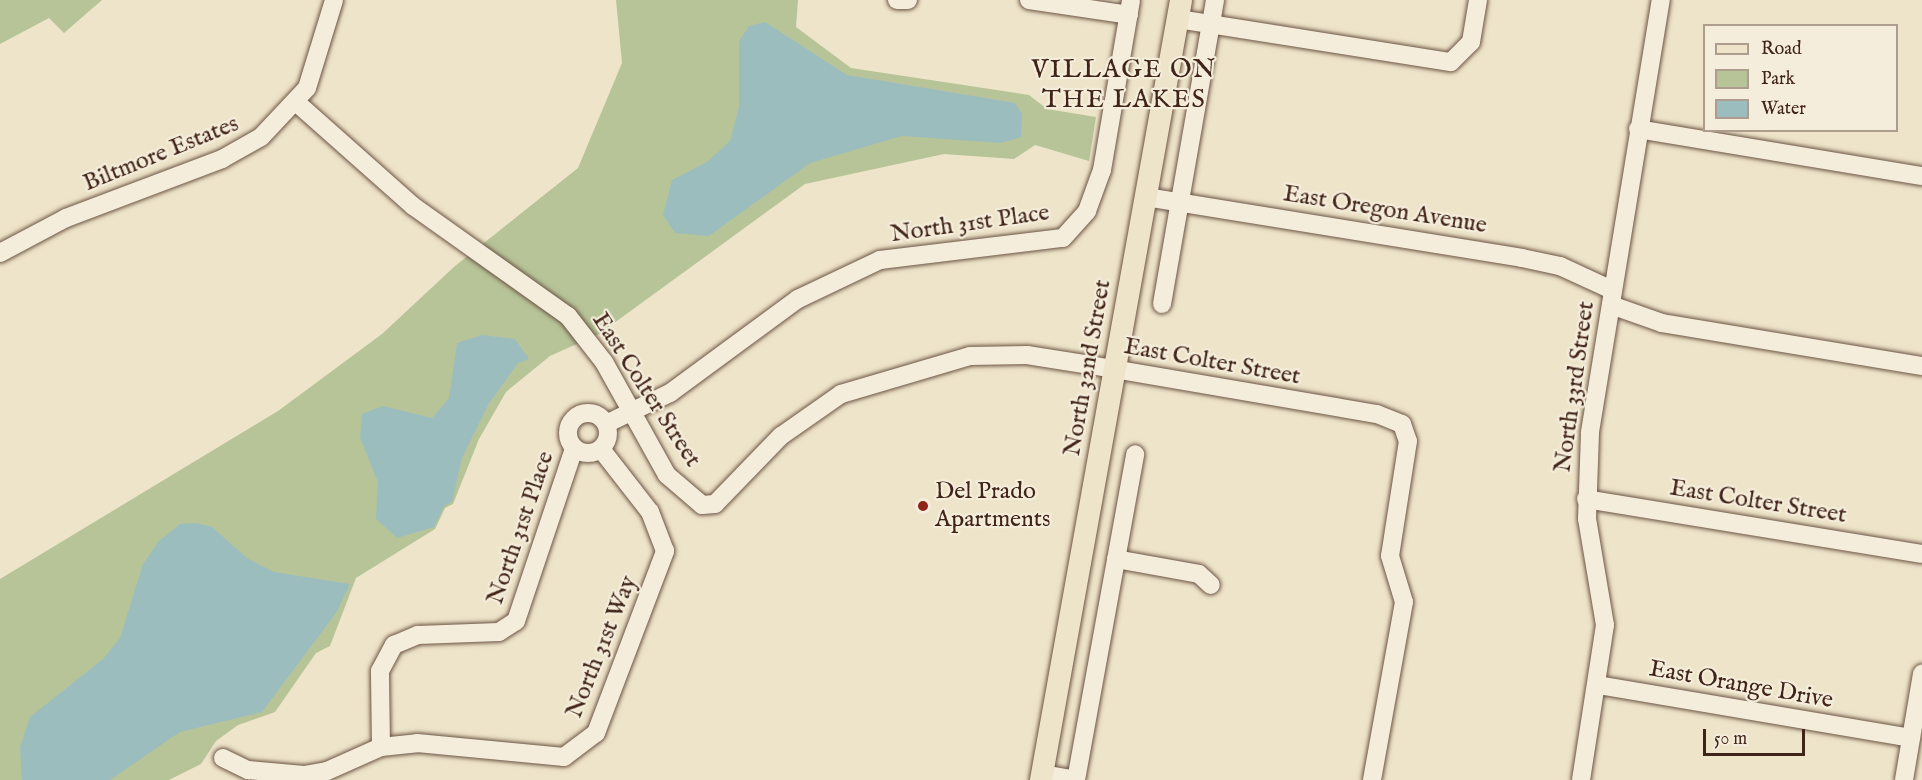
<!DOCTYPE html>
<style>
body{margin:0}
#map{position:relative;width:1922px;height:780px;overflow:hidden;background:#eee4c9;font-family:"IM FELL English",serif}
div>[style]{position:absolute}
.green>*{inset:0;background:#b7c498}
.water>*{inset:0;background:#9cbdbe}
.roads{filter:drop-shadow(0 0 2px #6c5444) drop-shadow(0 0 2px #6c5444)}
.minor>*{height:18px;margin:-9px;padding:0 9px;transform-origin:9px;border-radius:9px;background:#f4eddc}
.minor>.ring{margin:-9px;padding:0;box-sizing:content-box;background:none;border:18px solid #f4eddc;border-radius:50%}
.major>*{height:22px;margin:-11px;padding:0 11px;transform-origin:11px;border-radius:11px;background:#eee4c9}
.dots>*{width:16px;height:16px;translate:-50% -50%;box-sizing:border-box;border:3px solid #f4eddc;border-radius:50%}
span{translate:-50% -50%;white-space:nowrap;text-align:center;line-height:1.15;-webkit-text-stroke:4.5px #f4eddc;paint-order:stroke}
.street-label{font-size:24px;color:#412418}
.poi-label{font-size:24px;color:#412418}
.left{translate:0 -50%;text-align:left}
.neighbourhood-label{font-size:26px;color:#412418;letter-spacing:1.5px}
.legend{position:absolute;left:1703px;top:24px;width:195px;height:108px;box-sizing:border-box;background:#f4eddc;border:2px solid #ac9d8e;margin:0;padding:8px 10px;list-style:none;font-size:18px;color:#412418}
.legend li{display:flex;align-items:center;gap:12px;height:30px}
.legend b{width:30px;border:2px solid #ac9d8e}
.scale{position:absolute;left:1703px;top:729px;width:102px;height:27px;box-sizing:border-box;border:3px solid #412418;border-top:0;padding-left:8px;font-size:18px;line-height:21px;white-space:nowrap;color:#412418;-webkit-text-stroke:4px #f4eddc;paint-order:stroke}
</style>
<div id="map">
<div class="green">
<i style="clip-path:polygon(0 0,102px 0,64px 33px,49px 18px,0 44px)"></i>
<i style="clip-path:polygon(616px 0,798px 0,796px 27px,851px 68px,1029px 95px,1047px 109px,1096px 117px,1089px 161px,1035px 145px,1014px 159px,944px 154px,805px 184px,599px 334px,550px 356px,506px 392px,479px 439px,453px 504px,445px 508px,435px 529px,356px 578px,330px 646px,316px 653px,275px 712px,238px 725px,216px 741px,201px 764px,169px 780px,0 780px,0 579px,278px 411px,382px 334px,455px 266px,578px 168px,622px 63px)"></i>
</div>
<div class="water">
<i style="clip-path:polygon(765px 22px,847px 75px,1015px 103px,1022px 114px,1021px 137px,1001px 143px,902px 136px,810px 163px,709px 236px,675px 233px,663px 215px,672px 180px,707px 162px,730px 141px,739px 107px,739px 41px,749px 26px)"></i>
<i style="clip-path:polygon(482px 335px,515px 339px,529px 359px,518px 363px,488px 405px,462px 458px,452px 502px,444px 506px,434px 527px,397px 538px,376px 519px,378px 482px,360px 438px,362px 414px,383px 406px,432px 418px,449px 398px,457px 343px)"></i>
<i style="clip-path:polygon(196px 523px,212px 527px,247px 558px,274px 572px,350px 584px,336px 613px,262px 712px,180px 732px,110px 780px,22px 780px,20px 747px,30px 717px,103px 659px,120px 638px,143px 564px,159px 541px,180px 524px)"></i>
</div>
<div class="roads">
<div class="minor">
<i style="left:897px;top:0;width:11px"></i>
<i style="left:1029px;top:0;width:101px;rotate:8.5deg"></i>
<i style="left:1178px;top:19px;width:276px;rotate:9deg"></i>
<i style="left:1451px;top:62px;width:28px;rotate:-45deg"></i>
<i style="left:1471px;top:42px;width:43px;rotate:-80.5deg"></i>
<i style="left:297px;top:103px;width:155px;rotate:41.6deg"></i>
<i style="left:413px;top:206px;width:190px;rotate:35.4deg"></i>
<i style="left:568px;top:316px;width:58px;rotate:52deg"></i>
<i style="left:604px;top:362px;width:129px;rotate:60.9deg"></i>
<i style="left:667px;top:475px;width:46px;rotate:40.6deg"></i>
<i style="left:702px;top:505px;width:13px;rotate:-4deg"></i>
<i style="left:715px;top:504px;width:95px;rotate:-45.9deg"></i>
<i style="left:781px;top:436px;width:73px;rotate:-35deg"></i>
<i style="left:841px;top:394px;width:134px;rotate:-16.4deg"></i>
<i style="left:970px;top:356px;width:57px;rotate:-1deg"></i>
<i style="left:1027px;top:355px;width:64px;rotate:9deg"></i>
<i style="left:1090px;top:365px;width:291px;rotate:9.7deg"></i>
<i style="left:1377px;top:414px;width:27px;rotate:22deg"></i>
<i style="left:1402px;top:424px;width:18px;rotate:71deg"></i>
<i style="left:1408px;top:441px;width:116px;rotate:98.9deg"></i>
<i style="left:1390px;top:556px;width:48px;rotate:73.1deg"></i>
<i style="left:1404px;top:602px;width:181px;rotate:100.2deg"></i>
<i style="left:1638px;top:129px;width:288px;rotate:9.4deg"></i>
<i style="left:1146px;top:197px;width:381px;rotate:9.2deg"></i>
<i style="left:1522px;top:258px;width:39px;rotate:12deg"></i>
<i style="left:1560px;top:266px;width:57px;rotate:24.8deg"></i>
<i style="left:0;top:253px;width:75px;rotate:-27.9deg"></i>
<i style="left:66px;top:218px;width:167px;rotate:-20.7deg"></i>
<i style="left:222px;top:159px;width:45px;rotate:-29.4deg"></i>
<i style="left:261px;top:137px;width:67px;rotate:-46.8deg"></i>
<i style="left:307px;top:88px;width:92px;rotate:-72.9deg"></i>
<i style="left:1162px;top:304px;width:309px;rotate:-80.1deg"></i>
<i style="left:1611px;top:305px;width:54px;rotate:19.4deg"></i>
<i style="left:1662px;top:323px;width:264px;rotate:9.4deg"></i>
<i class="ring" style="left:568px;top:413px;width:22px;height:22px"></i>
<i style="left:608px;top:423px;width:69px;rotate:-25.8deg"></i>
<i style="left:670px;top:393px;width:159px;rotate:-36.3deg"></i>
<i style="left:798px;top:299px;width:91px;rotate:-25.4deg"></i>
<i style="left:880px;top:260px;width:184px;rotate:-6.9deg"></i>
<i style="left:1063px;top:238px;width:36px;rotate:-48deg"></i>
<i style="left:1087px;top:211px;width:44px;rotate:-69.9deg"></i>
<i style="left:1102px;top:170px;width:172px;rotate:-80.3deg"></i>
<i style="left:1586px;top:499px;width:340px;rotate:9.3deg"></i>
<i style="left:1116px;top:559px;width:84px;rotate:10.2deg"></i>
<i style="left:1199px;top:574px;width:16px;rotate:43deg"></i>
<i style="left:1598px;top:685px;width:317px;rotate:9.6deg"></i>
<i style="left:381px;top:747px;width:76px;rotate:-90.8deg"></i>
<i style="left:380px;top:671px;width:30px;rotate:-62deg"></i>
<i style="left:394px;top:645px;width:26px;rotate:-23deg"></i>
<i style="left:418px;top:635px;width:81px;rotate:-2.1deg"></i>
<i style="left:499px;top:632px;width:20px;rotate:-33deg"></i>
<i style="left:516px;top:621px;width:182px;rotate:-71.4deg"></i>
<i style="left:223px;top:758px;width:28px;rotate:26deg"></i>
<i style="left:248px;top:770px;width:56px;rotate:5.1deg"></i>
<i style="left:304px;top:775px;width:23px;rotate:-10deg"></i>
<i style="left:327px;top:771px;width:59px;rotate:-24deg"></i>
<i style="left:381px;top:747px;width:36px;rotate:-6deg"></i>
<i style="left:417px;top:743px;width:148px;rotate:5.4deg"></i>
<i style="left:564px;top:757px;width:40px;rotate:-37deg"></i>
<i style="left:596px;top:733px;width:195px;rotate:-69.2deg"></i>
<i style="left:665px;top:551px;width:42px;rotate:-111deg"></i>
<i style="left:650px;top:512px;width:80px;rotate:-127.9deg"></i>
<i style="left:1042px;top:774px;width:34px;rotate:10deg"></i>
<i style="left:1076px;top:780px;width:331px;rotate:-79.7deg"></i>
<i style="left:1581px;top:780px;width:157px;rotate:-81.2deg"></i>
<i style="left:1605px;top:625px;width:108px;rotate:-99.6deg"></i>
<i style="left:1587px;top:519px;width:87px;rotate:-88deg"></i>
<i style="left:1590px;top:432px;width:438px;rotate:-80.7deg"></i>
<i style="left:1904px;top:780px;width:108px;rotate:-80.4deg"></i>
</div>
<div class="major">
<i style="left:1041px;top:780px;width:792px;rotate:-79.82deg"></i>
</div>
</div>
<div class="dots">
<i style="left:923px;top:506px;background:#8f2418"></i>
</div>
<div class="street-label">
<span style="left:161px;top:154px;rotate:-22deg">Biltmore Estates</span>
<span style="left:1385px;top:210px;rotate:9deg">East Oregon Avenue</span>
<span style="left:970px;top:224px;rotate:-8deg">North 31st Place</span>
<span style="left:1212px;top:362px;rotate:10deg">East Colter Street</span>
<span style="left:1088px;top:368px;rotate:-80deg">North 32nd Street</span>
<span style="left:1575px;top:387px;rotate:-82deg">North 33rd Street</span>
<span style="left:646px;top:390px;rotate:57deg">East Colter Street</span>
<span style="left:1758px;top:502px;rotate:9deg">East Colter Street</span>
<span style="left:521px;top:528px;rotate:-71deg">North 31st Place</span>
<span style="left:602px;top:647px;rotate:-68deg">North 31st Way</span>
<span style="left:1741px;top:685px;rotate:10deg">East Orange Drive</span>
</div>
<div class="poi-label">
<span class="left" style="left:935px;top:506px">Del Prado<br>Apartments</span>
</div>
<div class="neighbourhood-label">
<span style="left:1124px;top:85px">VILLAGE ON<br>THE LAKES</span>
</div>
<ul class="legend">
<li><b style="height:8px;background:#eee4c9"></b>Road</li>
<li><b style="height:16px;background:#b7c498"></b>Park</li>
<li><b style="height:16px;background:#9cbdbe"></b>Water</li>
</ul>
<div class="scale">50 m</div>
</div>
